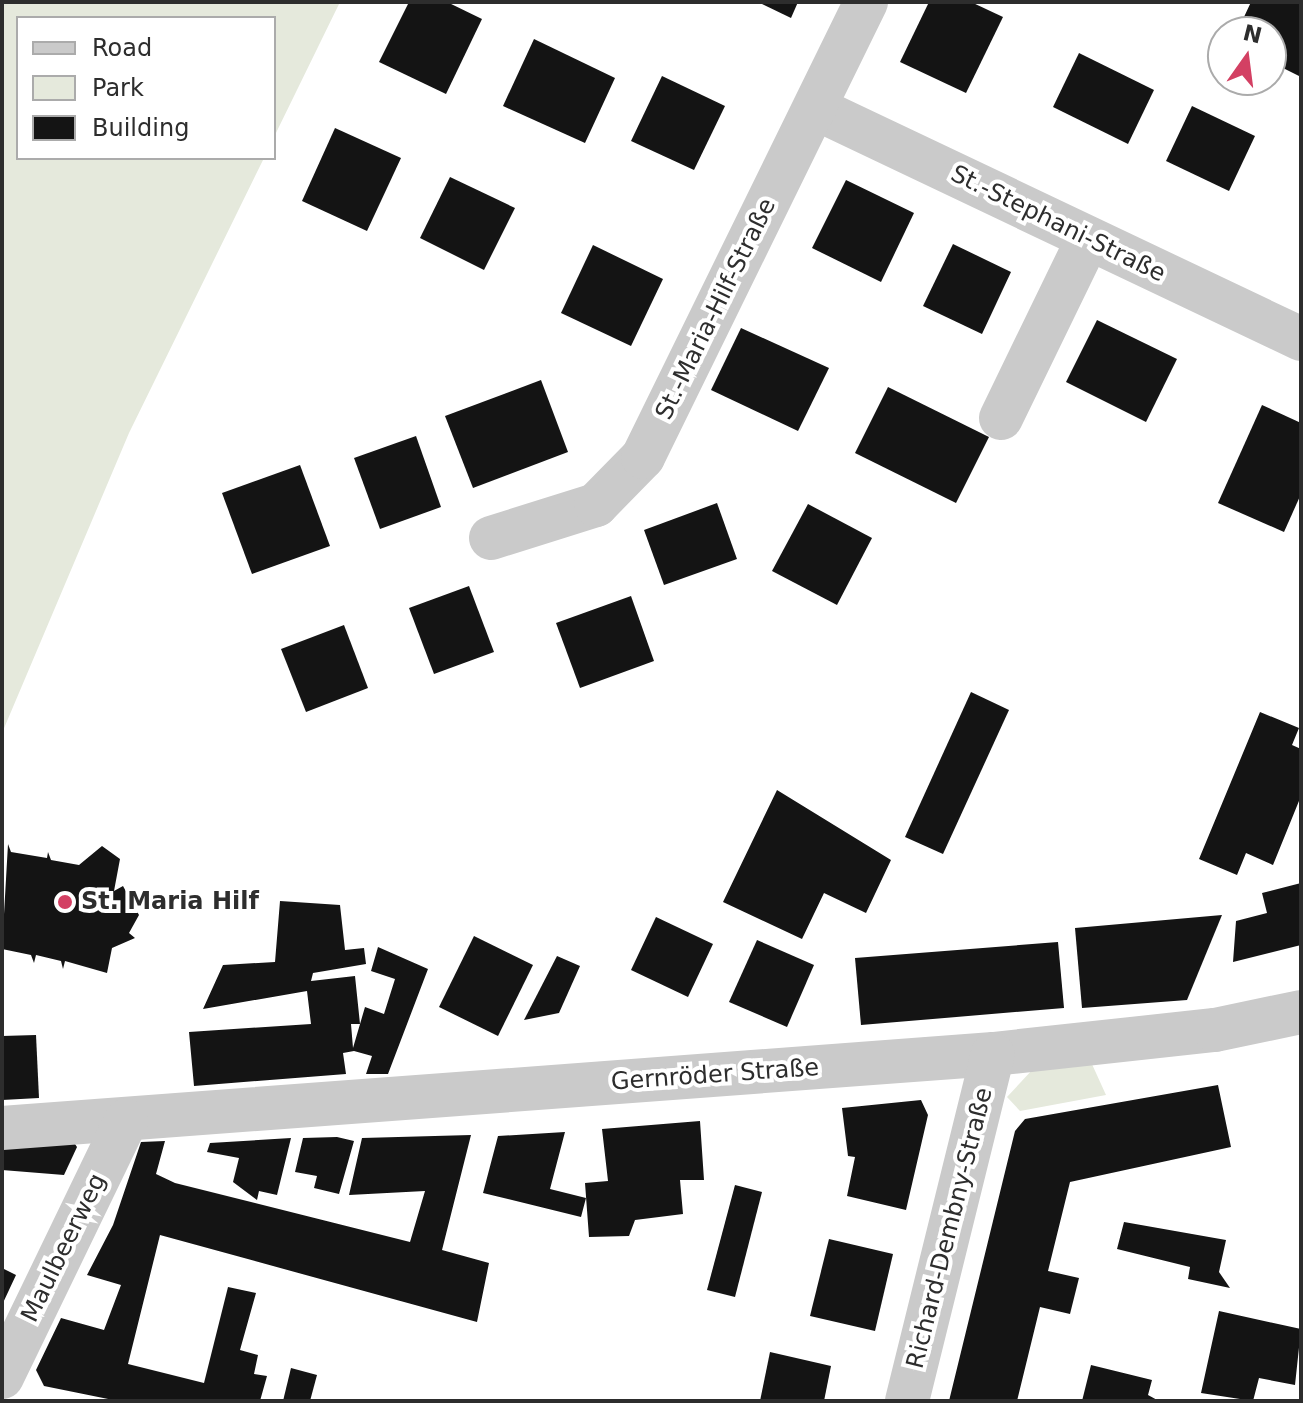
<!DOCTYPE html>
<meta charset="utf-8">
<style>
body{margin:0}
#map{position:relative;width:1303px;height:1403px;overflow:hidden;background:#fff;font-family:"DejaVu Sans",sans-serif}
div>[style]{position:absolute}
.green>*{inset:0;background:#e5e9dc}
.building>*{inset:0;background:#141414}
.minor>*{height:44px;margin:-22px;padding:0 22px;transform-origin:22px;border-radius:22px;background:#cacaca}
.dots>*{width:22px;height:22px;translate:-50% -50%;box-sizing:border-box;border:4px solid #fff;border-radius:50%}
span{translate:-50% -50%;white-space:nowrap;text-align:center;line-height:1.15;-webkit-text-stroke:8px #fff;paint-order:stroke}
.street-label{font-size:24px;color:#2d2d2d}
.poi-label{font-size:24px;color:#2d2d2d;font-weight:700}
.left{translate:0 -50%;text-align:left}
.frame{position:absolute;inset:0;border:4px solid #2d2d2d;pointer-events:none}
.legend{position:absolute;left:16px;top:16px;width:260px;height:144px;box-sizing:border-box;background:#fff;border:2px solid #ababab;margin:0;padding:10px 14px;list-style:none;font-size:24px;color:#2d2d2d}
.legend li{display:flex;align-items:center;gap:16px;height:40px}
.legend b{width:40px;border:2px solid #ababab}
.north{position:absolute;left:1207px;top:16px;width:80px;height:80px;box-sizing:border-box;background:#fff;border:2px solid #ababab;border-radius:50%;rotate:14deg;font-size:22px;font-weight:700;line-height:32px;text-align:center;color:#2d2d2d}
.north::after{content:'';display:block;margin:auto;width:28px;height:36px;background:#d34063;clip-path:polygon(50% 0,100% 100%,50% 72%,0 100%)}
</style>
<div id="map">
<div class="green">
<i style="clip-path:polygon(2px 2px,340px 2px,274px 137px,274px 18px,18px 18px,18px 158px,264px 158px,129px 433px,2px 733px)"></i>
<i style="clip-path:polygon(1091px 1062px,1106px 1095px,1020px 1111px,1007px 1097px,1034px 1068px)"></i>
</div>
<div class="building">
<i style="clip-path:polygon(409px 2px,447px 2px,482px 19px,446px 94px,379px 62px)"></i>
<i style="clip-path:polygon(758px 2px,798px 2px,791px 18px)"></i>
<i style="clip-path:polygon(929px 2px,971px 2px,1003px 17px,966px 93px,900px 62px)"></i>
<i style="clip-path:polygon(1251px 2px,1301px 2px,1301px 77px,1271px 62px,1271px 32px,1237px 32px)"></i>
<i style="clip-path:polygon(534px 39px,615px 78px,585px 143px,503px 106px)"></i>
<i style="clip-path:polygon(1079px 53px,1154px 90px,1128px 144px,1053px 107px)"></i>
<i style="clip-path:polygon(662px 76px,725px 106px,694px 170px,631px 141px)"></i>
<i style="clip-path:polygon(1192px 106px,1255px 136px,1229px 191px,1166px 161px)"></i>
<i style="clip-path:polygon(335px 128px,401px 158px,367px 231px,302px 201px)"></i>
<i style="clip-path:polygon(450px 177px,515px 208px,484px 270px,420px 238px)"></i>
<i style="clip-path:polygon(846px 180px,914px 213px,881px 282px,812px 248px)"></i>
<i style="clip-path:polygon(953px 244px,1011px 272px,982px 334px,923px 306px)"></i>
<i style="clip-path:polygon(593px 245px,663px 279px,631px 346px,561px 313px)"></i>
<i style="clip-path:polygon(1097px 320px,1177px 359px,1146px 422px,1066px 382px)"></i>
<i style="clip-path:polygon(741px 328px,829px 368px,798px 431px,711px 390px)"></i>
<i style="clip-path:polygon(541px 380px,568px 452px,473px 488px,445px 416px)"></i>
<i style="clip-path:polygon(888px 387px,989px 437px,956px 503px,855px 453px)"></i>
<i style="clip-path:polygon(1262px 405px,1301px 423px,1301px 494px,1284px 532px,1218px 503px)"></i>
<i style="clip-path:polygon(416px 436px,441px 507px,380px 529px,354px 458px)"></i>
<i style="clip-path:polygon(300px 465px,330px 546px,252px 574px,222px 493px)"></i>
<i style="clip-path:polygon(717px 503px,737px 559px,664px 585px,644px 530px)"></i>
<i style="clip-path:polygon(808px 504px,872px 538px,837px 605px,772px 571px)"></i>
<i style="clip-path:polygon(469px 586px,494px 652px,434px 674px,409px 608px)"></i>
<i style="clip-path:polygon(631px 596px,654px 661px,580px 688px,556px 623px)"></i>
<i style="clip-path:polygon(344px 625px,368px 688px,306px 712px,281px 649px)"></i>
<i style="clip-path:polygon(971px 692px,1009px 710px,943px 854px,905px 837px)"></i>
<i style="clip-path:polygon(1260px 712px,1299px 728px,1292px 745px,1301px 749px,1301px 796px,1273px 865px,1246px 853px,1237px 875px,1199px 859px)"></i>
<i style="clip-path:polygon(777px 790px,891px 860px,866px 913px,824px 893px,802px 939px,723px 902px)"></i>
<i style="clip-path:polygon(8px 844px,11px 852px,47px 858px,48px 852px,51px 860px,79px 865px,102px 846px,120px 859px,114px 891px,123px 886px,139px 915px,129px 933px,135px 938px,112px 948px,107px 973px,65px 961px,63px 969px,61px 961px,36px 955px,34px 963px,31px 955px,2px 949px)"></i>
<i style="clip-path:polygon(1301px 883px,1301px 945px,1233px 962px,1236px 921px,1267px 913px,1262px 893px)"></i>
<i style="clip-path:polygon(280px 901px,340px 905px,345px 950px,364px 948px,366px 964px,313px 973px,311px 981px,355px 976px,360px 1024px,351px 1024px,353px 1048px,365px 1007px,384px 1014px,395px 979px,371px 971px,378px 947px,428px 969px,388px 1074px,366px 1074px,372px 1056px,354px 1051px,343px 1053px,346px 1074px,194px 1086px,189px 1032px,311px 1024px,307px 991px,203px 1009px,223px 965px,275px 962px)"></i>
<i style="clip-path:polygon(1222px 915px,1187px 1000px,1082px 1008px,1075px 928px)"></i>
<i style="clip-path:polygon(656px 917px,713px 944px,688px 997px,631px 970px)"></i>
<i style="clip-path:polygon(474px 936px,533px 965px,498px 1036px,439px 1007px)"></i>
<i style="clip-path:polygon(757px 940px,814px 965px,787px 1027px,729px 1002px)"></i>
<i style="clip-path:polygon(1058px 942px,1064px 1008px,861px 1025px,855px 958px)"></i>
<i style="clip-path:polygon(557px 956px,580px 966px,559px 1013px,524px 1020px)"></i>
<i style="clip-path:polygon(36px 1035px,39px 1098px,2px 1100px,2px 1036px)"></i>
<i style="clip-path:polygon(1218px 1085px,1231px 1147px,1070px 1182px,1048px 1271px,1079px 1278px,1070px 1314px,1040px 1307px,1017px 1401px,949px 1401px,1015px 1131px,1025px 1119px)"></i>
<i style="clip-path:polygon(921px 1100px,928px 1115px,906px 1210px,847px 1196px,855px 1157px,848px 1156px,842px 1108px)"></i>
<i style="clip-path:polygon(700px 1121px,704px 1180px,680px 1180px,683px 1214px,635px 1220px,629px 1236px,589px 1237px,585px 1183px,608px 1181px,602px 1129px)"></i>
<i style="clip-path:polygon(565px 1132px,550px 1189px,586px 1198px,581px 1217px,483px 1193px,498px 1136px)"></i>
<i style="clip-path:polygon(471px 1135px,442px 1250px,489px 1263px,477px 1322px,160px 1235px,128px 1364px,204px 1383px,228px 1287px,256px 1293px,240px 1350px,258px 1355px,254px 1374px,267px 1376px,260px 1401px,118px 1401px,44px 1386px,36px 1370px,61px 1318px,104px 1330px,121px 1285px,87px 1275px,113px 1225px,141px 1142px,165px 1141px,156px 1174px,175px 1183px,410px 1242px,425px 1191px,349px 1195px,362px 1138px)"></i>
<i style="clip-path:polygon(337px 1137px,354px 1141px,339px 1194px,314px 1188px,317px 1176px,295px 1172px,303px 1138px)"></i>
<i style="clip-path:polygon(291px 1138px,277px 1195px,259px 1191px,257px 1200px,233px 1182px,239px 1158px,207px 1152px,210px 1143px)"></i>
<i style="clip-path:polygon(2px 1141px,75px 1144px,77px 1147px,64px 1175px,2px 1170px)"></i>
<i style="clip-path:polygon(735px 1185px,762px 1192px,735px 1297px,707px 1290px)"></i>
<i style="clip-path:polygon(1124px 1222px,1226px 1240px,1219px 1272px,1230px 1288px,1188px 1279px,1190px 1267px,1117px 1249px)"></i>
<i style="clip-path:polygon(829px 1239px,893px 1254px,875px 1331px,810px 1316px)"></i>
<i style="clip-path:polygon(2px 1268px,16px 1275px,2px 1305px)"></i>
<i style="clip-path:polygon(1219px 1311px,1301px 1329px,1295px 1385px,1259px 1378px,1253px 1401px,1201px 1393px)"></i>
<i style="clip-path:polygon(770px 1352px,831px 1366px,824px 1401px,760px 1401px)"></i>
<i style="clip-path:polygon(1091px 1365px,1152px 1380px,1148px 1395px,1159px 1401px,1082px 1401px)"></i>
<i style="clip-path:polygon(291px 1368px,317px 1375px,310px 1401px,283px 1401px)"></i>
</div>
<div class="minor">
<i style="left:815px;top:108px;width:538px;rotate:25.42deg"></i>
<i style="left:1001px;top:418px;width:199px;rotate:-64.1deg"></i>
<i style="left:491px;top:538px;width:110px;rotate:-17.4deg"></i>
<i style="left:596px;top:505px;width:67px;rotate:-45.6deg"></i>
<i style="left:643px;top:457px;width:507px;rotate:-63.89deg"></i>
<i style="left:2px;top:1128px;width:994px;rotate:-4.27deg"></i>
<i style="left:993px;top:1054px;width:223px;rotate:-6.2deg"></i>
<i style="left:1215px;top:1030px;width:88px;rotate:-11.8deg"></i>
<i style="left:2px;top:1377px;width:285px;rotate:-64.2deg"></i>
<i style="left:907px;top:1401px;width:357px;rotate:-76.1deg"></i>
</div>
<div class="dots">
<i style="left:65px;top:902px;background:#d34063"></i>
</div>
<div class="street-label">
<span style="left:1058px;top:224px;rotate:26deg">St.-Stephani-Straße</span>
<span style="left:716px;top:309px;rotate:-64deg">St.-Maria-Hilf-Straße</span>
<span style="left:715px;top:1075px;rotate:-4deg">Gernröder Straße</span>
<span style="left:950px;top:1228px;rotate:-76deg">Richard-Dembny-Straße</span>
<span style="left:64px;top:1248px;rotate:-64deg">Maulbeerweg</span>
</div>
<div class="poi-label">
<span class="left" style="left:81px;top:902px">St. Maria Hilf</span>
</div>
<div class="frame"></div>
<ul class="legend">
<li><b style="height:10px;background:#cacaca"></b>Road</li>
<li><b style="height:22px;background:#e5e9dc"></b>Park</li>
<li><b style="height:22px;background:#141414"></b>Building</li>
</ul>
<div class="north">N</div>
</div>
